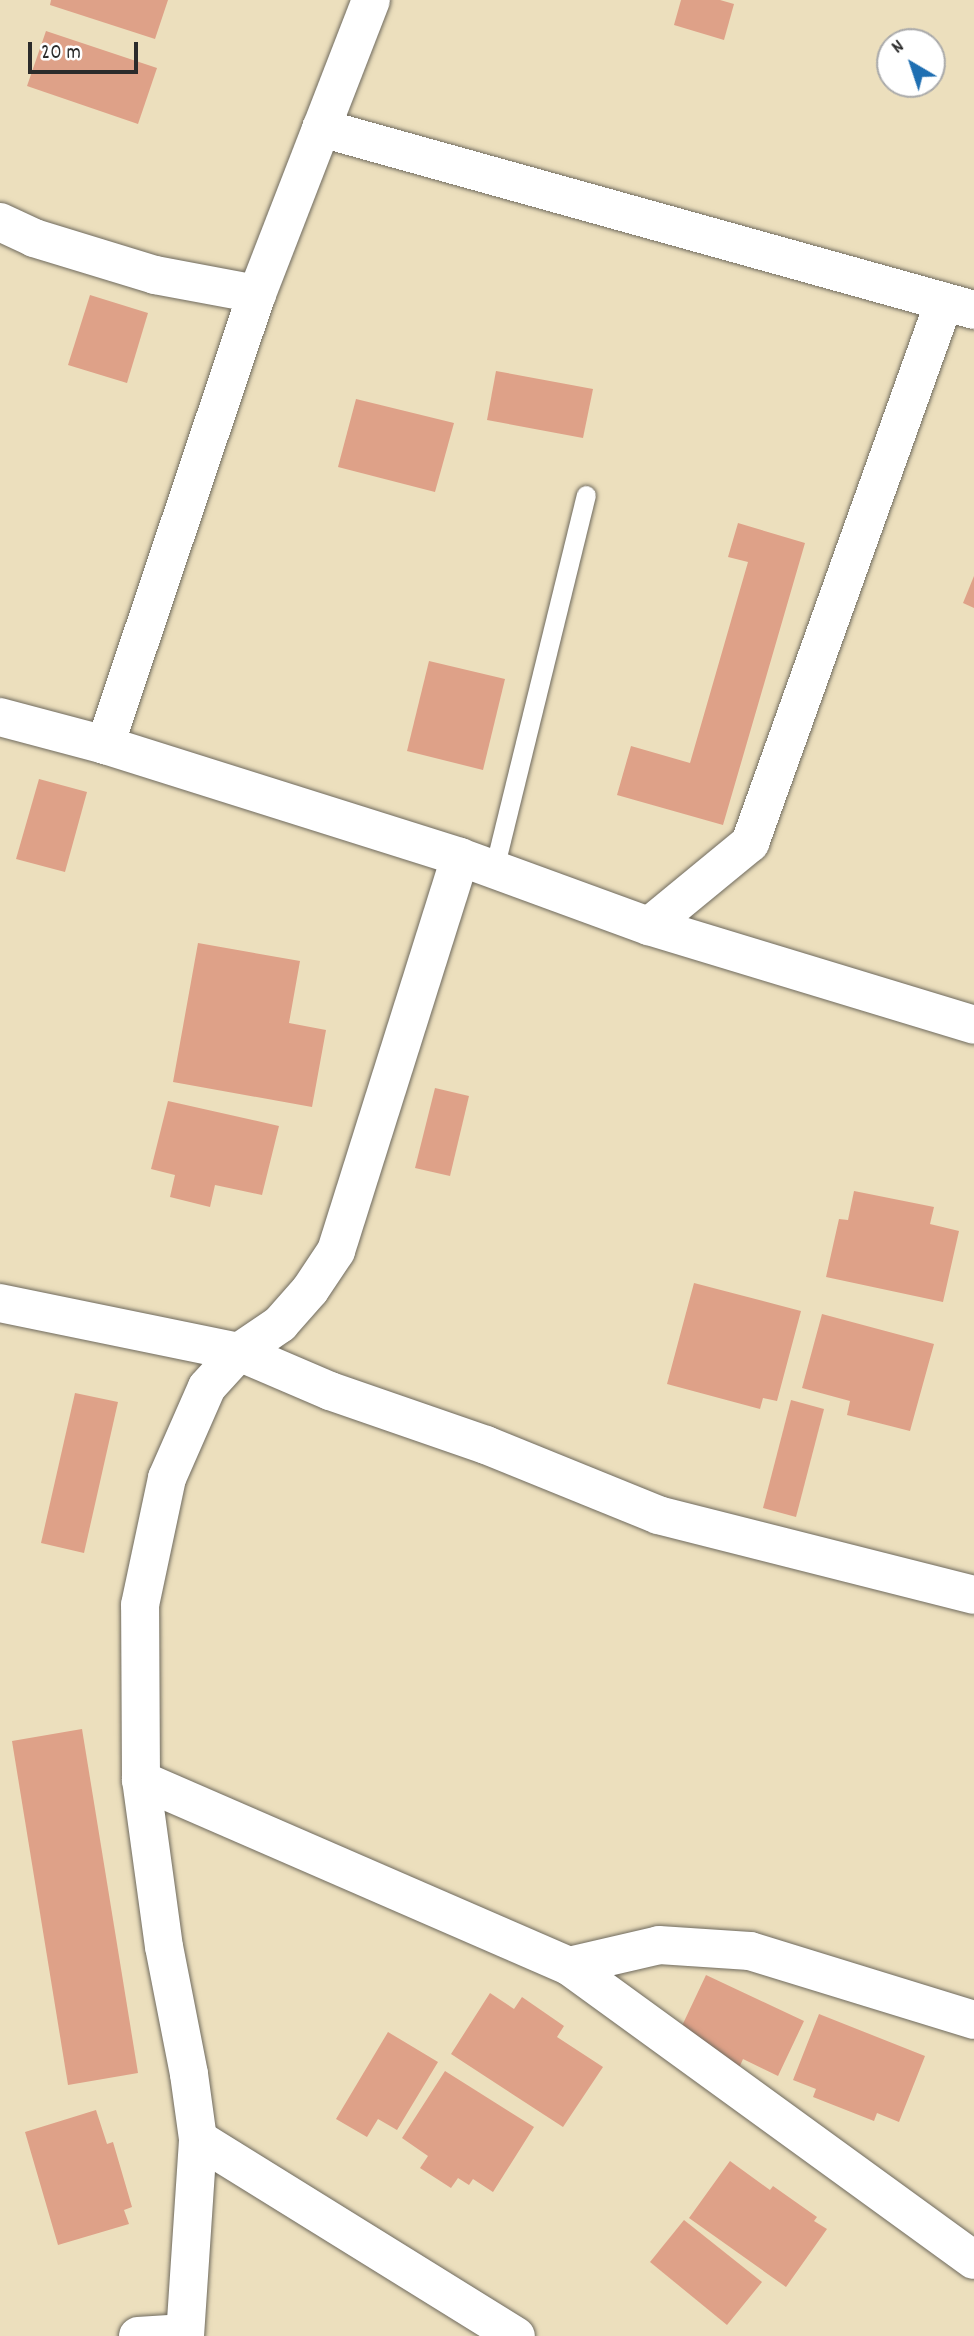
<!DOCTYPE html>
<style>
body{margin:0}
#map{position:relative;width:974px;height:2336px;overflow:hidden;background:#ecdfbd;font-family:Dekko,sans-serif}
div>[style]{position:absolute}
.building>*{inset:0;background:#dea188}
.roads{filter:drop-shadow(0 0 2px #6f6a5e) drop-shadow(0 0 2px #6f6a5e)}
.lane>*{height:19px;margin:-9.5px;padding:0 9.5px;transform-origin:9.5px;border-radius:9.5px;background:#fff}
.street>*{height:38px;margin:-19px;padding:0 19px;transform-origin:19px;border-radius:19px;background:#fff}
span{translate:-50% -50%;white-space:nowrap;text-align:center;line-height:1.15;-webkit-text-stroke:7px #fff;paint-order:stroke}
.north{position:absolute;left:876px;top:28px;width:70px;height:70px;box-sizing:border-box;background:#fff;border:2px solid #aaa;border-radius:50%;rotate:321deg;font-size:19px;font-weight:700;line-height:28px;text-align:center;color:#2b2b2b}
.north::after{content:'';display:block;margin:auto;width:24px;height:32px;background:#1f6fb2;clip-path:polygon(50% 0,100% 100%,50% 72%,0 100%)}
.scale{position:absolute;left:28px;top:42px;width:110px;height:32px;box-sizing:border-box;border:4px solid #2b2b2b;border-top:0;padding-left:9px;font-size:21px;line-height:24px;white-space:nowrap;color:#2b2b2b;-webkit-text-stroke:5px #fff;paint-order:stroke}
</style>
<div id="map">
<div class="building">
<i style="clip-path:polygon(51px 0,168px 0,155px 39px,50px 5px)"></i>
<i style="clip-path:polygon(681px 0,720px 0,734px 4px,724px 40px,674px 25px)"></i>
<i style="clip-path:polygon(46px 31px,157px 68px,138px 124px,27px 86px)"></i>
<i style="clip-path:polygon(90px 295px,148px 313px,127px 383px,68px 365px)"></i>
<i style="clip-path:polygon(496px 371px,593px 389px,583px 438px,487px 420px)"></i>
<i style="clip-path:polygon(356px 399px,454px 423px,435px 492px,338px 467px)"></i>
<i style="clip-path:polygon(738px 523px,805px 543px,723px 825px,617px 795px,631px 746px,690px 763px,748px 562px,728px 557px)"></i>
<i style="clip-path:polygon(974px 576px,974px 608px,963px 603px)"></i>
<i style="clip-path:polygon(429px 661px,505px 679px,483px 770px,407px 751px)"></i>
<i style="clip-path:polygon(39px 779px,87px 792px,65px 872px,16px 859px)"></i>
<i style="clip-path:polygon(198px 943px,300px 961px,289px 1023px,326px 1030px,312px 1107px,173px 1082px)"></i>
<i style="clip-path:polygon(435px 1088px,469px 1096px,450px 1176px,415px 1168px)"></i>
<i style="clip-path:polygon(168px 1101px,279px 1126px,262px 1195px,215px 1185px,210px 1207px,170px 1197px,175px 1175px,151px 1169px)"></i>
<i style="clip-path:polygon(854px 1191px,934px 1207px,930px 1224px,959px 1231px,943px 1302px,826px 1277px,839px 1219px,848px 1220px)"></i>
<i style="clip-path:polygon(694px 1283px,801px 1311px,777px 1401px,763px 1398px,760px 1409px,667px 1384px)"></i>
<i style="clip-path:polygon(822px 1314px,934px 1344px,910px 1431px,847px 1415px,850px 1401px,802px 1388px)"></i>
<i style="clip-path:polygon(75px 1393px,118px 1402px,84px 1553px,41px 1543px)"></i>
<i style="clip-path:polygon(791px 1400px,824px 1409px,796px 1517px,763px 1508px)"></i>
<i style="clip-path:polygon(82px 1729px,138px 2073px,68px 2085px,12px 1741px)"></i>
<i style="clip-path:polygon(706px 1975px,804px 2021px,778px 2076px,743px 2059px,739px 2068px,680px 2030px)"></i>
<i style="clip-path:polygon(490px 1993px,514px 2009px,522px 1997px,564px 2026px,557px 2037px,603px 2067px,563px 2127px,451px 2054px)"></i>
<i style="clip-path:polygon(819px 2014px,925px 2056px,899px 2122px,877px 2113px,874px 2121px,813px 2097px,816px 2089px,793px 2080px)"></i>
<i style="clip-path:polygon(388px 2032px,438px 2062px,397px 2130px,378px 2119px,367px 2137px,336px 2119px)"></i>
<i style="clip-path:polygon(445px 2071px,534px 2127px,493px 2192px,473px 2179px,469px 2185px,458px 2178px,451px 2188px,420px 2168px,428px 2156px,402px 2138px)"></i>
<i style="clip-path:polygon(96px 2110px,107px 2144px,113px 2142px,132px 2207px,124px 2210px,129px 2224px,58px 2245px,25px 2132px)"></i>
<i style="clip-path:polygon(730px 2161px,770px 2190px,773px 2186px,817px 2217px,814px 2221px,827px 2229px,786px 2287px,689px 2218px)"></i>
<i style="clip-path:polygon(684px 2220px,762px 2282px,727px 2325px,650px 2262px)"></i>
</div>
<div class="roads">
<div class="lane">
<i style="left:494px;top:869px;width:385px;rotate:-76.2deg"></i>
</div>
<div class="street">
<i style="left:321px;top:128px;width:678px;rotate:15.57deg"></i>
<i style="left:0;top:222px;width:38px;rotate:25deg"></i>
<i style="left:34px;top:238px;width:127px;rotate:17deg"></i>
<i style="left:155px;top:275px;width:104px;rotate:10.6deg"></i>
<i style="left:0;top:717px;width:109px;rotate:14.9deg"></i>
<i style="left:460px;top:857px;width:201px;rotate:20.1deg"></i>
<i style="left:649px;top:926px;width:340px;rotate:16.9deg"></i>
<i style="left:649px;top:926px;width:131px;rotate:-39.4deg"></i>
<i style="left:750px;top:843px;width:575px;rotate:-70.27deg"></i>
<i style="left:0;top:1303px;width:244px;rotate:11.6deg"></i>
<i style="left:239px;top:1352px;width:99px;rotate:23.2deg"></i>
<i style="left:330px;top:1391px;width:165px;rotate:19.1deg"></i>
<i style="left:486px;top:1445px;width:186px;rotate:22.1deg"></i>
<i style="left:658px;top:1515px;width:326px;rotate:14.2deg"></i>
<i style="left:141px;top:1780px;width:467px;rotate:23.5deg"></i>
<i style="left:569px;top:1966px;width:500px;rotate:35.98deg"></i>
<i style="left:569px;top:1966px;width:92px;rotate:-13.1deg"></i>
<i style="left:659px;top:1945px;width:91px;rotate:3.8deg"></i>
<i style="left:750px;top:1951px;width:234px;rotate:17.1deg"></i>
<i style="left:198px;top:2139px;width:374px;rotate:31.8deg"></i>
<i style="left:138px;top:2336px;width:47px;rotate:-3.7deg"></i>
<i style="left:185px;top:2336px;width:197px;rotate:-86.2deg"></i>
<i style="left:198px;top:2139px;width:66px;rotate:-97.9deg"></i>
<i style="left:189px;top:2074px;width:129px;rotate:-101.1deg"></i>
<i style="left:164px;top:1947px;width:169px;rotate:-97.8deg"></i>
<i style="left:141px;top:1780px;width:175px;rotate:-90.3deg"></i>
<i style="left:140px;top:1605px;width:130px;rotate:-78deg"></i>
<i style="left:167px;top:1478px;width:99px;rotate:-66.3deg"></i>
<i style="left:207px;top:1387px;width:47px;rotate:-47.6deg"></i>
<i style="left:239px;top:1352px;width:50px;rotate:-34.3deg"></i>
<i style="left:280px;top:1324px;width:45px;rotate:-48.6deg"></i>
<i style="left:310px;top:1290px;width:47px;rotate:-56.3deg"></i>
<i style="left:336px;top:1251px;width:413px;rotate:-72.5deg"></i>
<i style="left:460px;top:857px;width:372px;rotate:-162.5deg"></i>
<i style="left:105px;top:745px;width:476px;rotate:-71.4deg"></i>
<i style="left:257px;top:294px;width:315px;rotate:-68.8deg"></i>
</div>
</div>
<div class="north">N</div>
<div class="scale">20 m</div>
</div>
